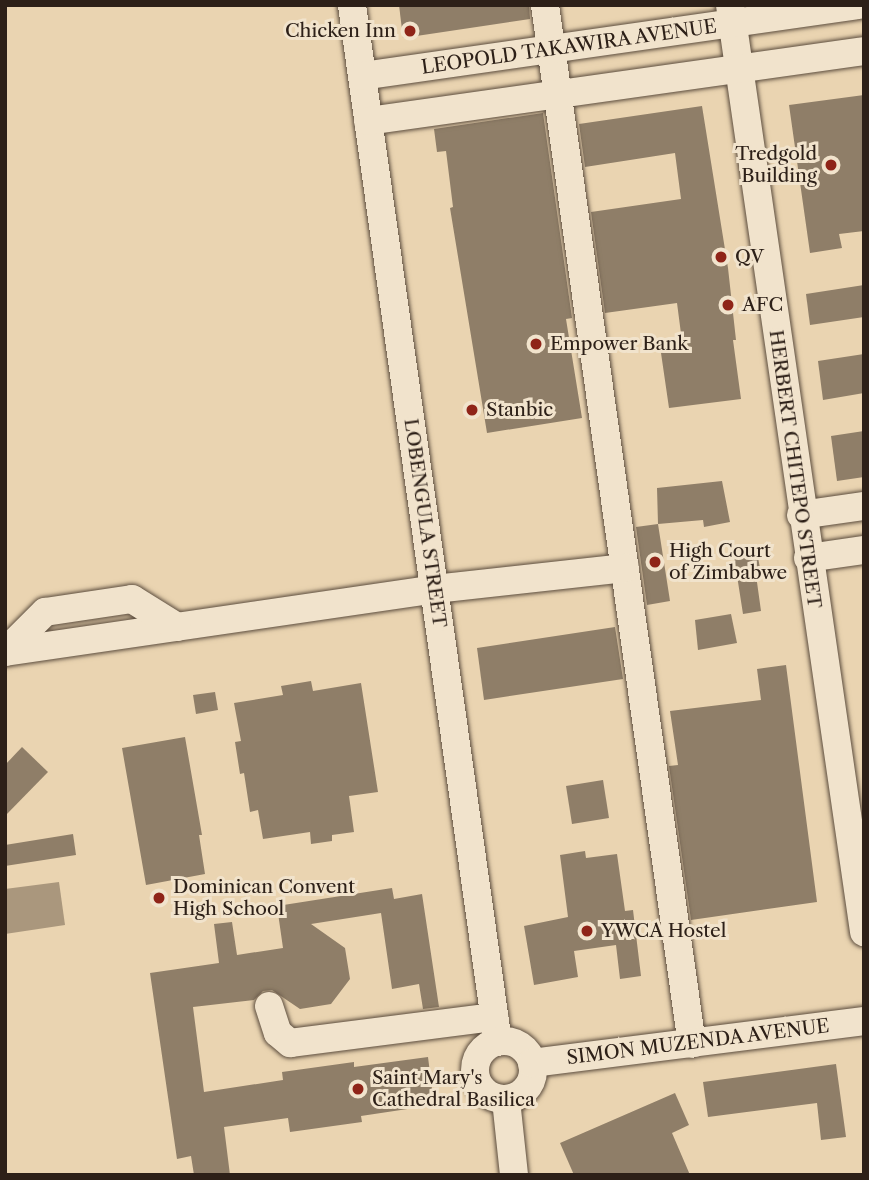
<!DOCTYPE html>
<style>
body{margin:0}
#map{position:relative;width:869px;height:1180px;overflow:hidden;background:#ead4b1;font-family:"Libre Caslon Text",serif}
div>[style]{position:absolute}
.water>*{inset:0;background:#aa977d}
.building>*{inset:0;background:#8f7e68}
.roads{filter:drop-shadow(0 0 2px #5c4d3e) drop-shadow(0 0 2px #5c4d3e)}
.minor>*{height:28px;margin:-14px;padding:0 14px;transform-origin:14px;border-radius:14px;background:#f1e3cc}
.minor>.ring{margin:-14px;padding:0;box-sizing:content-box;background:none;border:28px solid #f1e3cc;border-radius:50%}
.dots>*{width:19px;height:19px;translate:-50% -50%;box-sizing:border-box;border:4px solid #f1e3cc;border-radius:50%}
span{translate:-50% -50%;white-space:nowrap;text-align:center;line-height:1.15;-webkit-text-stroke:6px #f1e3cc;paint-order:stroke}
.poi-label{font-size:19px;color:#2d2018}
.right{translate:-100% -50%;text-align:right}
.left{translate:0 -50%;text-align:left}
.street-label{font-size:19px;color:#2d2018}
.frame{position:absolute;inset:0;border:7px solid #2d2018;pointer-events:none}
</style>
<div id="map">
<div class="water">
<i style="clip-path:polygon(59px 882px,65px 925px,5px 934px,5px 889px)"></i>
</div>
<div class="building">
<i style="clip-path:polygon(399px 5px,529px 5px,530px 19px,403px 38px)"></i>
<i style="clip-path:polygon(864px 95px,864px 231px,839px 234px,842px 248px,810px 253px,789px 105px)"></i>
<i style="clip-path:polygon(702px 106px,728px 268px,736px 340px,733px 340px,741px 399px,669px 408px,661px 353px,683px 349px,677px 303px,605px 313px,591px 212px,681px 199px,675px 153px,585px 167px,579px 124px)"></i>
<i style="clip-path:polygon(543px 113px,572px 318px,566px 319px,582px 418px,487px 433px,450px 208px,453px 207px,446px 151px,437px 152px,434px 129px)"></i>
<i style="clip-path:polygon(864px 285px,864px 317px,810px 325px,806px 294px)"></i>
<i style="clip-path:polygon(864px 354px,864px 393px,823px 400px,818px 361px)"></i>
<i style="clip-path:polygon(864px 431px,864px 477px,837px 481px,831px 436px)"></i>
<i style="clip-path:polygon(722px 481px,730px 522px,704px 527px,703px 520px,658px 524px,657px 488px)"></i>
<i style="clip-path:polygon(658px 524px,670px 601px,647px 605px,636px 527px)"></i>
<i style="clip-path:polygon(756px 546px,761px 574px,756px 575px,761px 611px,743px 614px,733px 550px)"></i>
<i style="clip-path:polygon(731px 614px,737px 643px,698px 650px,695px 620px)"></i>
<i style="clip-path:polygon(615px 627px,623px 679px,484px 700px,477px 648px)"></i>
<i style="clip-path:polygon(786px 665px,817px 902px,691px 920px,669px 766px,678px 765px,670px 711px,761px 700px,757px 669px)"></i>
<i style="clip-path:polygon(311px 681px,313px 691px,361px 683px,378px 792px,349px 796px,354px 832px,332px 835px,332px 841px,311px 844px,310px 832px,263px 839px,258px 810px,250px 812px,244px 773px,240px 774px,235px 742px,241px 741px,234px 703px,283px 695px,281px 686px)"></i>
<i style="clip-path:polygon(215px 692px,218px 710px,196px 714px,193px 695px)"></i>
<i style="clip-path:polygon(185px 737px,202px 835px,199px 835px,205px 874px,146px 885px,122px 748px)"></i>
<i style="clip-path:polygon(22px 747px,48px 772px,5px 816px,5px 765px)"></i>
<i style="clip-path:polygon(603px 780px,609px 818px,572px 824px,566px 786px)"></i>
<i style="clip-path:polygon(73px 834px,76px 855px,5px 866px,5px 845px)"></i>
<i style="clip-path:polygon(585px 851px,586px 858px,617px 854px,625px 911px,633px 910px,641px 976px,620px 979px,616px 945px,574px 951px,578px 977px,534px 985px,524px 926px,568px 917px,560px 855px)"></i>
<i style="clip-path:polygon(392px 888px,394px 899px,422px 894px,439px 1007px,423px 1009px,419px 984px,392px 989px,381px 913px,311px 924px,345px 948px,350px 979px,331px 1004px,300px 1009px,272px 990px,263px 991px,254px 1000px,193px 1007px,204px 1092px,283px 1080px,282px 1072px,354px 1062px,354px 1067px,428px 1057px,434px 1105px,361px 1116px,362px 1122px,290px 1132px,288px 1118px,224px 1127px,230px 1175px,194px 1175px,191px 1156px,177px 1159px,150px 973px,219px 963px,214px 924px,232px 922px,237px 955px,283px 948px,277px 906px)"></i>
<i style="clip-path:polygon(836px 1064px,846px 1137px,821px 1140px,817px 1103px,708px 1117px,703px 1082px)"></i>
<i style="clip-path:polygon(675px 1093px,689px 1125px,672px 1133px,690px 1175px,574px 1175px,560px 1143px)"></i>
</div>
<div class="roads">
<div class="minor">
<i style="left:352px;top:5px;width:1047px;rotate:81.99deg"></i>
<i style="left:545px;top:5px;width:1049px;rotate:81.95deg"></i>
<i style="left:730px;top:5px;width:937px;rotate:81.77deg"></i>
<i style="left:362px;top:76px;width:502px;rotate:-8.13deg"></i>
<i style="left:368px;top:121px;width:501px;rotate:-8.03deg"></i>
<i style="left:801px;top:515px;width:64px;rotate:-8.1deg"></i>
<i style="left:808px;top:558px;width:57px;rotate:-8.1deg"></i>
<i style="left:5px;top:652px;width:435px;rotate:-8.3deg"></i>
<i style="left:435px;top:589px;width:191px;rotate:-6.3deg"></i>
<i style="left:5px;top:652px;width:57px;rotate:-45deg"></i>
<i style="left:45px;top:612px;width:88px;rotate:-8.5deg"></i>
<i style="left:132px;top:599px;width:53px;rotate:31.9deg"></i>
<i style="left:269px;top:1006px;width:28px;rotate:72deg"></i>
<i style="left:278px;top:1033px;width:16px;rotate:40deg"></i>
<i style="left:290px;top:1043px;width:206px;rotate:-7.3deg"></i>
<i class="ring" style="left:475px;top:1041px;width:30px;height:30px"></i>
<i style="left:532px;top:1063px;width:335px;rotate:-7.2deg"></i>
<i style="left:506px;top:1100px;width:75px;rotate:83.9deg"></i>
</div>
</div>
<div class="dots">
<i style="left:410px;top:31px;background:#8f2418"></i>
<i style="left:831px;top:165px;background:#8f2418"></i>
<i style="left:721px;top:257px;background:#8f2418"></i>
<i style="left:728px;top:305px;background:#8f2418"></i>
<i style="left:536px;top:344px;background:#8f2418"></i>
<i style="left:472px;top:410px;background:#8f2418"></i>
<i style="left:655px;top:562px;background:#8f2418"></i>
<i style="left:159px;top:898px;background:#8f2418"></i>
<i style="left:587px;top:931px;background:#8f2418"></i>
<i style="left:358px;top:1089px;background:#8f2418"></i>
</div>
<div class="poi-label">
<span class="right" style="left:396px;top:31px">Chicken Inn</span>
<span class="right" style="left:817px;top:165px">Tredgold<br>Building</span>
<span class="left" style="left:735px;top:257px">QV</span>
<span class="left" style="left:742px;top:305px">AFC</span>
<span class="left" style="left:550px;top:344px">Empower Bank</span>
<span class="left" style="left:486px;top:410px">Stanbic</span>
<span class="left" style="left:669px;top:562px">High Court<br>of Zimbabwe</span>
<span class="left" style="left:173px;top:898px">Dominican Convent<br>High School</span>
<span class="left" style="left:601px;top:931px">YWCA Hostel</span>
<span class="left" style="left:372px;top:1089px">Saint Mary's<br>Cathedral Basilica</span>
</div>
<div class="street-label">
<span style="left:569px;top:47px;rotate:-8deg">LEOPOLD TAKAWIRA AVENUE</span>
<span style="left:795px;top:469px;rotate:82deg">HERBERT CHITEPO STREET</span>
<span style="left:425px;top:523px;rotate:82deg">LOBENGULA STREET</span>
<span style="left:698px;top:1042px;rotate:-7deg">SIMON MUZENDA AVENUE</span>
</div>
<div class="frame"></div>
</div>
